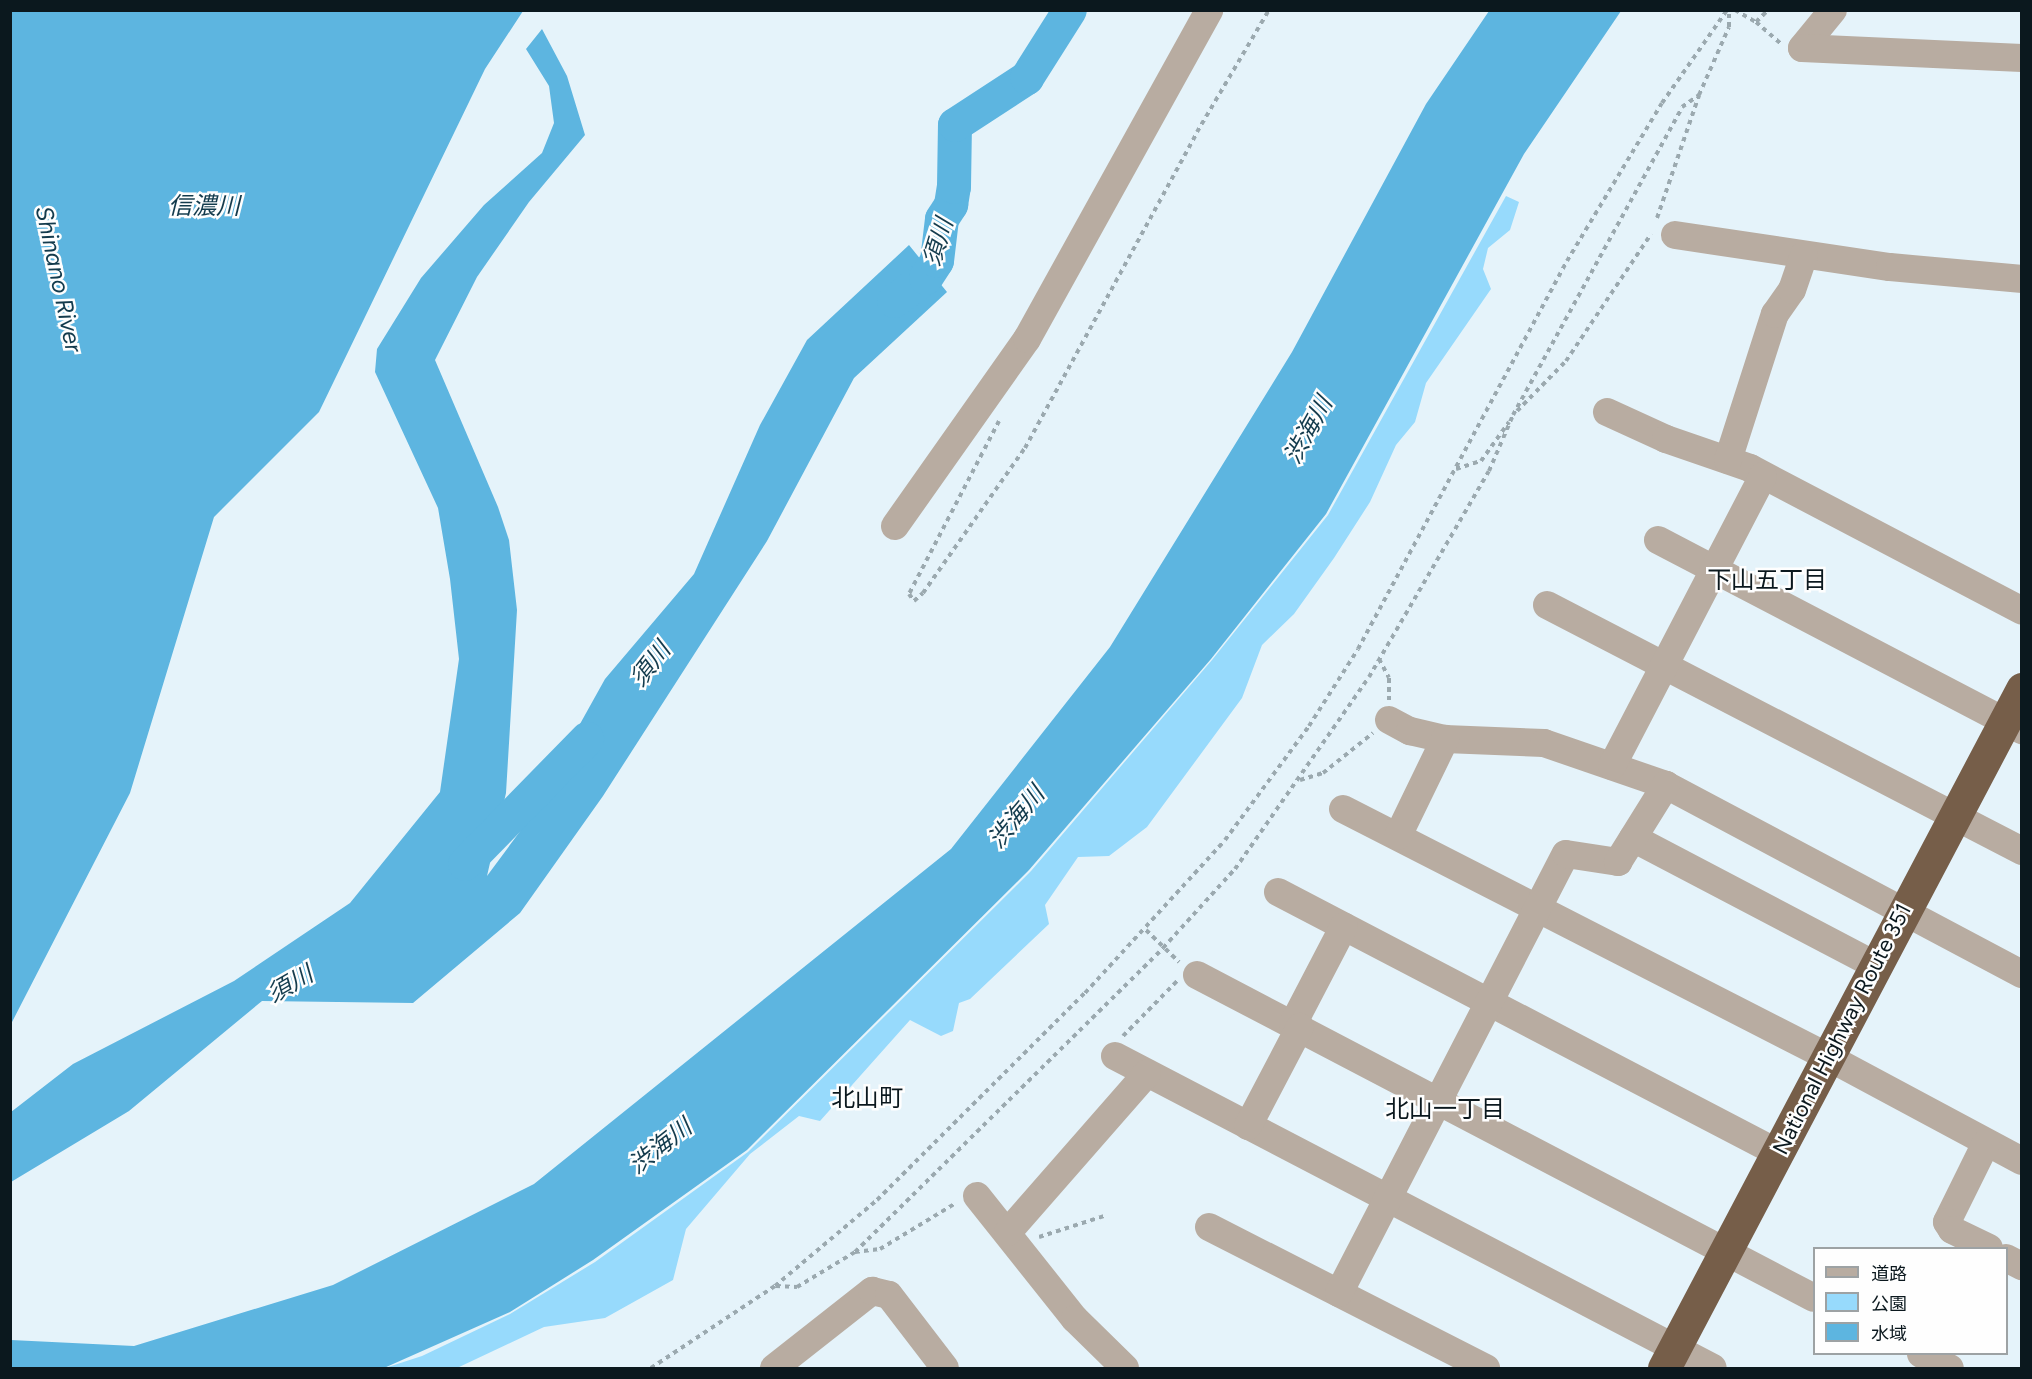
<!DOCTYPE html>
<meta charset="utf-8">
<style>
body{margin:0}
#map{position:relative;width:2032px;height:1379px;overflow:hidden;background:#e5f3fa;font-family:Figtree,"Noto Sans JP",sans-serif}
div>[style]{position:absolute}
.green>*{inset:0;background:#97dafc}
.water>*{inset:0;background:#5db5e0}
.river>*{height:34px;margin:-17px;padding:0 17px;transform-origin:17px;border-radius:17px;background:#5db5e0}
.path>*{height:4px;margin-top:-2px;transform-origin:0;background:repeating-linear-gradient(90deg,#9ba9af 0 4.5px,transparent 0 9px)}
.minor>*{height:28px;margin:-14px;padding:0 14px;transform-origin:14px;border-radius:14px;background:#b8aca1}
.highway>*{height:33px;margin:-16.5px;padding:0 16.5px;transform-origin:16.5px;border-radius:16.5px;background:#765e49}
span{translate:-50% -50%;white-space:nowrap;text-align:center;line-height:1.15;-webkit-text-stroke:5px #fefefe;paint-order:stroke}
.street-label{font-size:22px;color:#0b181e}
.water-label{font-size:24px;color:#133b4d;font-style:italic}
.neighbourhood-label{font-size:24px;color:#0b181e}
.frame{position:absolute;inset:0;border:12px solid #0b181e;pointer-events:none}
.legend{position:absolute;left:1813px;top:1247px;width:195px;height:108px;box-sizing:border-box;background:#fefefe;border:2px solid #9da2a4;margin:0;padding:8px 10px;list-style:none;font-size:18px;color:#0b181e}
.legend li{display:flex;align-items:center;gap:12px;height:30px}
.legend b{width:30px;border:2px solid #9da2a4}
</style>
<div id="map">
<div class="green">
<i style="clip-path:polygon(1506px 196px,1519px 202px,1510px 230px,1488px 248px,1483px 269px,1491px 289px,1426px 383px,1415px 422px,1396px 445px,1370px 502px,1334px 558px,1294px 614px,1262px 645px,1242px 698px,1147px 827px,1109px 856px,1078px 857px,1045px 905px,1049px 924px,970px 999px,959px 1003px,953px 1031px,941px 1036px,910px 1020px,820px 1121px,799px 1116px,750px 1154px,686px 1229px,673px 1280px,605px 1318px,544px 1327px,457px 1368px,385px 1368px,422px 1356px,510px 1314px,595px 1262px,748px 1152px,1031px 871px,1212px 660px,1328px 515px)"></i>
</div>
<div class="water">
<i style="clip-path:polygon(11px 10px,523px 11px,485px 69px,319px 412px,214px 517px,130px 793px,11px 1024px)"></i>
<i style="clip-path:polygon(1489px 11px,1621px 11px,1524px 154px,1326px 514px,1211px 659px,1029px 870px,747px 1150px,593px 1260px,510px 1312px,384px 1368px,11px 1368px,11px 1340px,134px 1346px,333px 1285px,534px 1184px,951px 849px,1110px 647px,1292px 352px,1426px 104px)"></i>
<i style="clip-path:polygon(542px 29px,567px 76px,585px 135px,529px 202px,477px 277px,435px 360px,498px 507px,509px 540px,517px 610px,506px 793px,487px 876px,521px 830px,605px 679px,694px 574px,760px 425px,807px 340px,909px 245px,947px 292px,854px 378px,767px 541px,603px 796px,520px 913px,413px 1003px,262px 1001px,129px 1111px,11px 1182px,11px 1112px,73px 1064px,234px 981px,350px 903px,440px 792px,459px 659px,450px 579px,438px 508px,375px 372px,377px 349px,421px 278px,484px 205px,542px 153px,554px 123px,549px 86px,526px 49px)"></i>
</div>
<div class="river">
<i style="left:894px;top:301px;width:39px;rotate:-36deg"></i>
<i style="left:926px;top:278px;width:20px;rotate:-57deg"></i>
<i style="left:937px;top:261px;width:42px;rotate:-83.2deg"></i>
<i style="left:942px;top:219px;width:17px;rotate:-57deg"></i>
<i style="left:951px;top:205px;width:18px;rotate:-81deg"></i>
<i style="left:954px;top:187px;width:62px;rotate:-89.1deg"></i>
<i style="left:955px;top:125px;width:86px;rotate:-33.1deg"></i>
<i style="left:1027px;top:78px;width:80px;rotate:-57.7deg"></i>
<i style="left:465px;top:864px;width:175px;rotate:-45.7deg"></i>
</div>
<div class="path">
<i style="left:1735px;top:10px;width:24px;rotate:30deg"></i>
<i style="left:1756px;top:22px;width:33px;rotate:41deg"></i>
<i style="left:1756px;top:22px;width:17px;rotate:-45deg"></i>
<i style="left:1657px;top:218px;width:130px;rotate:-71.1deg"></i>
<i style="left:1699px;top:95px;width:74px;rotate:-66.2deg"></i>
<i style="left:1729px;top:27px;width:17px;rotate:-90deg"></i>
<i style="left:1517px;top:411px;width:70px;rotate:-45.6deg"></i>
<i style="left:1566px;top:361px;width:153px;rotate:-56.2deg"></i>
<i style="left:999px;top:421px;width:195px;rotate:117.5deg"></i>
<i style="left:909px;top:594px;width:9px;rotate:54deg"></i>
<i style="left:914px;top:601px;width:12px;rotate:-42deg"></i>
<i style="left:923px;top:593px;width:177px;rotate:-54.9deg"></i>
<i style="left:1025px;top:448px;width:360px;rotate:-61.4deg"></i>
<i style="left:1197px;top:132px;width:142px;rotate:-59.5deg"></i>
<i style="left:1456px;top:469px;width:26px;rotate:-18deg"></i>
<i style="left:1481px;top:461px;width:48px;rotate:-54.3deg"></i>
<i style="left:1379px;top:659px;width:21px;rotate:62deg"></i>
<i style="left:1389px;top:678px;width:22px;rotate:90deg"></i>
<i style="left:1300px;top:780px;width:24px;rotate:-17deg"></i>
<i style="left:1323px;top:773px;width:64px;rotate:-38.7deg"></i>
<i style="left:1146px;top:930px;width:46px;rotate:44.1deg"></i>
<i style="left:1123px;top:1036px;width:77px;rotate:-45.5deg"></i>
<i style="left:1039px;top:1237px;width:68px;rotate:-17.9deg"></i>
<i style="left:855px;top:1252px;width:433px;rotate:-44.6deg"></i>
<i style="left:1163px;top:948px;width:107px;rotate:-47.7deg"></i>
<i style="left:1235px;top:869px;width:234px;rotate:-55.1deg"></i>
<i style="left:1369px;top:677px;width:238px;rotate:-59.8deg"></i>
<i style="left:1489px;top:471px;width:61px;rotate:-66.8deg"></i>
<i style="left:1513px;top:415px;width:351px;rotate:-61.2deg"></i>
<i style="left:1682px;top:107px;width:21px;rotate:-35deg"></i>
<i style="left:776px;top:1286px;width:21px;rotate:3deg"></i>
<i style="left:797px;top:1287px;width:68px;rotate:-31.1deg"></i>
<i style="left:855px;top:1252px;width:25px;rotate:-7deg"></i>
<i style="left:880px;top:1249px;width:89px;rotate:-31.2deg"></i>
<i style="left:651px;top:1368px;width:149px;rotate:-33.5deg"></i>
<i style="left:775px;top:1286px;width:133px;rotate:-40.1deg"></i>
<i style="left:877px;top:1200px;width:293px;rotate:-44.9deg"></i>
<i style="left:1085px;top:993px;width:207px;rotate:-47.5deg"></i>
<i style="left:1225px;top:840px;width:142px;rotate:-53.6deg"></i>
<i style="left:1309px;top:726px;width:91px;rotate:-57.5deg"></i>
<i style="left:1358px;top:649px;width:441px;rotate:-61.7deg"></i>
<i style="left:1567px;top:261px;width:184px;rotate:-59deg"></i>
<i style="left:1662px;top:103px;width:113px;rotate:-55deg"></i>
</div>
<div class="minor">
<i style="left:1833px;top:10px;width:49px;rotate:129.2deg"></i>
<i style="left:1802px;top:48px;width:220px;rotate:2.6deg"></i>
<i style="left:1675px;top:235px;width:217px;rotate:8.5deg"></i>
<i style="left:1890px;top:267px;width:133px;rotate:5.2deg"></i>
<i style="left:1607px;top:412px;width:65px;rotate:24.6deg"></i>
<i style="left:1666px;top:439px;width:89px;rotate:19deg"></i>
<i style="left:1750px;top:468px;width:307px;rotate:27.7deg"></i>
<i style="left:1728px;top:460px;width:153px;rotate:-72.2deg"></i>
<i style="left:1775px;top:314px;width:29px;rotate:-55deg"></i>
<i style="left:1792px;top:290px;width:37px;rotate:-71deg"></i>
<i style="left:895px;top:526px;width:229px;rotate:-54.8deg"></i>
<i style="left:1027px;top:339px;width:376px;rotate:-61deg"></i>
<i style="left:1658px;top:540px;width:411px;rotate:27.6deg"></i>
<i style="left:1547px;top:605px;width:535px;rotate:27.38deg"></i>
<i style="left:1389px;top:720px;width:24px;rotate:28deg"></i>
<i style="left:1410px;top:731px;width:36px;rotate:13deg"></i>
<i style="left:1445px;top:739px;width:99px;rotate:2.3deg"></i>
<i style="left:1544px;top:743px;width:129px;rotate:19deg"></i>
<i style="left:1666px;top:785px;width:403px;rotate:28deg"></i>
<i style="left:1612px;top:766px;width:327px;rotate:-62.5deg"></i>
<i style="left:1343px;top:809px;width:542px;rotate:27.08deg"></i>
<i style="left:1826px;top:1056px;width:222px;rotate:28.2deg"></i>
<i style="left:1398px;top:836px;width:108px;rotate:-64.1deg"></i>
<i style="left:1633px;top:838px;width:273px;rotate:27.7deg"></i>
<i style="left:1278px;top:892px;width:564px;rotate:27.56deg"></i>
<i style="left:1197px;top:975px;width:696px;rotate:27.63deg"></i>
<i style="left:1293px;top:1024px;width:110px;rotate:-62.5deg"></i>
<i style="left:1115px;top:1056px;width:674px;rotate:27.55deg"></i>
<i style="left:1248px;top:1126px;width:112px;rotate:-62.3deg"></i>
<i style="left:1986px;top:1143px;width:88px;rotate:116.3deg"></i>
<i style="left:1947px;top:1222px;width:9px;rotate:58deg"></i>
<i style="left:1952px;top:1230px;width:41px;rotate:25.9deg"></i>
<i style="left:977px;top:1196px;width:157px;rotate:51.5deg"></i>
<i style="left:1075px;top:1319px;width:70px;rotate:44.4deg"></i>
<i style="left:1209px;top:1227px;width:311px;rotate:27deg"></i>
<i style="left:1008px;top:1232px;width:211px;rotate:-48.8deg"></i>
<i style="left:2006px;top:1258px;width:18px;rotate:27deg"></i>
<i style="left:1339px;top:1293px;width:494px;rotate:-62.7deg"></i>
<i style="left:1566px;top:854px;width:53px;rotate:8.7deg"></i>
<i style="left:1618px;top:862px;width:91px;rotate:-58.1deg"></i>
<i style="left:1921px;top:1354px;width:32px;rotate:26deg"></i>
<i style="left:774px;top:1368px;width:125px;rotate:-38.2deg"></i>
<i style="left:872px;top:1291px;width:17px;rotate:13deg"></i>
<i style="left:889px;top:1295px;width:92px;rotate:52.5deg"></i>
</div>
<div class="highway">
<i style="left:1664px;top:1368px;width:768px;rotate:-62.2deg"></i>
</div>
<div class="street-label">
<span style="left:1842px;top:1029px;rotate:-63deg">National Highway Route 351</span>
</div>
<div class="water-label">
<span style="left:204px;top:206px">信濃川</span>
<span style="left:938px;top:242px;rotate:-73deg">須川</span>
<span style="left:59px;top:279px;rotate:78deg">Shinano River</span>
<span style="left:1308px;top:430px;rotate:-61deg">渋海川</span>
<span style="left:650px;top:664px;rotate:-52deg">須川</span>
<span style="left:1016px;top:817px;rotate:-50deg">渋海川</span>
<span style="left:290px;top:984px;rotate:-30deg">須川</span>
<span style="left:660px;top:1146px;rotate:-38deg">渋海川</span>
</div>
<div class="neighbourhood-label">
<span style="left:1767px;top:580px">下山五丁目</span>
<span style="left:867px;top:1098px">北山町</span>
<span style="left:1445px;top:1109px">北山一丁目</span>
</div>
<div class="frame"></div>
<ul class="legend">
<li><b style="height:8px;background:#b8aca1"></b>道路</li>
<li><b style="height:16px;background:#97dafc"></b>公園</li>
<li><b style="height:16px;background:#5db5e0"></b>水域</li>
</ul>
</div>
